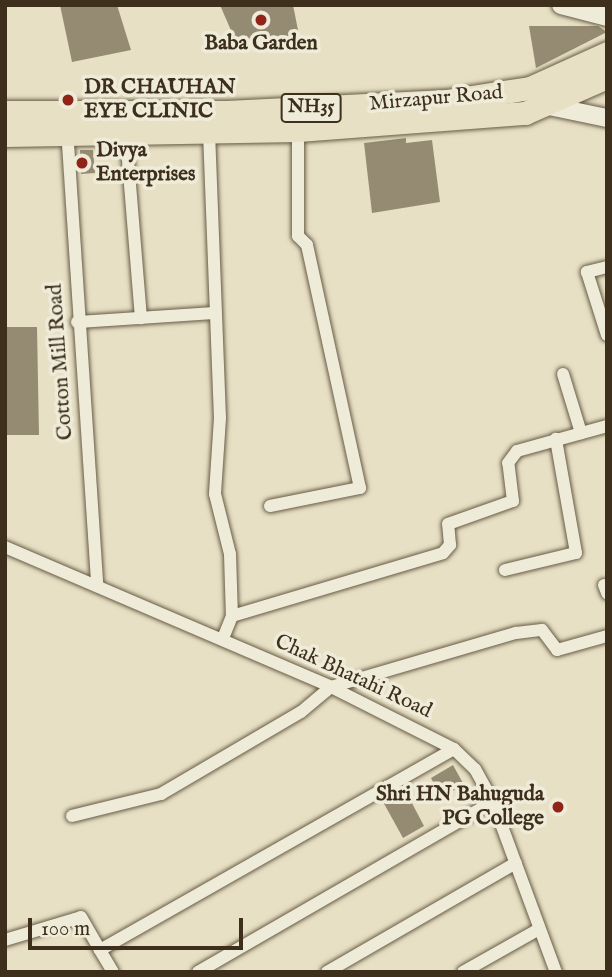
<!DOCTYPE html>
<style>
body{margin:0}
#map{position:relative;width:612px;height:977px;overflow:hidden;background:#e7e0c4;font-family:"IM FELL English",serif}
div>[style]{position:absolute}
.building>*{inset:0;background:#958b73}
.roads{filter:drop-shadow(0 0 2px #685b46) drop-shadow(0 0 2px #685b46)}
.street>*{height:12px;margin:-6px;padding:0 6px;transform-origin:6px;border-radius:6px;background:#efebd9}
.secondary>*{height:18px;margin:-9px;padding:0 9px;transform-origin:9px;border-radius:9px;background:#efebd9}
.highway>*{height:23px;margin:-11.5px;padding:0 11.5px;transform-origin:11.5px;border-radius:11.5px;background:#e7e0c4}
.dots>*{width:19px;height:19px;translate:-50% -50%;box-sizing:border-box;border:4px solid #efebd9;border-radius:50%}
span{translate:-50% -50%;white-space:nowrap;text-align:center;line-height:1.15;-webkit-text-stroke:7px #efebd9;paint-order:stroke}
.shield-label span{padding:2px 5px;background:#efebd9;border:2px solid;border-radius:5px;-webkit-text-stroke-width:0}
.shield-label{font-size:19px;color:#3d2f1c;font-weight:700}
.poi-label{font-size:21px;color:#3d2f1c;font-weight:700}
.left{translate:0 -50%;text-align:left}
.right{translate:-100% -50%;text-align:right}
.street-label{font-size:21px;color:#3d2f1c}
.frame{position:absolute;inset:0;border:7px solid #3d2f1c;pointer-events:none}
.scale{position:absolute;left:28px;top:918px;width:215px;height:32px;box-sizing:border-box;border:4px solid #3d2f1c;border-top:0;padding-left:9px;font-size:21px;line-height:24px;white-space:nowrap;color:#3d2f1c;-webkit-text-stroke:5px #efebd9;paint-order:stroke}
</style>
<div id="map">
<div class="building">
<i style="clip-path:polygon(60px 5px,117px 5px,131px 50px,72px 62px)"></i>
<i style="clip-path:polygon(220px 5px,293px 5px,299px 35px,236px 42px)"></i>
<i style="clip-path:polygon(529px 26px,598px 26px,607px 32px,536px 68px)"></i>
<i style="clip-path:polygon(406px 138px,406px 143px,432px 140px,440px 202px,372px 213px,364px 143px)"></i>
<i style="clip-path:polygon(80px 150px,93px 150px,95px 173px,81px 174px)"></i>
<i style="clip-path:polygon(5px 327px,37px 327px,39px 435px,5px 435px)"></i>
<i style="clip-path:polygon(453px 765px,464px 785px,441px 797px,431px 778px)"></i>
<i style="clip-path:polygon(404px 788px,424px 826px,403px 838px,382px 800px)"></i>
</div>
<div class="roads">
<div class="street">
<i style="left:67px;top:129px;width:458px;rotate:86.2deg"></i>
<i style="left:209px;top:132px;width:286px;rotate:87.8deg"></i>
<i style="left:220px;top:418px;width:76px;rotate:93.8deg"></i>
<i style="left:215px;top:494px;width:62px;rotate:76deg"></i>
<i style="left:230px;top:554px;width:62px;rotate:88.2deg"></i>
<i style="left:232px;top:616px;width:24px;rotate:112deg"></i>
<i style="left:126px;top:136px;width:183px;rotate:85.3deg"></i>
<i style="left:607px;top:267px;width:21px;rotate:166deg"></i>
<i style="left:587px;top:272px;width:66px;rotate:72.4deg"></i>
<i style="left:77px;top:322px;width:135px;rotate:-3.8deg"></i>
<i style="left:563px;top:374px;width:62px;rotate:73deg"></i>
<i style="left:270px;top:506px;width:92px;rotate:-11.3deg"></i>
<i style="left:360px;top:488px;width:249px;rotate:-102.3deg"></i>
<i style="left:307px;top:245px;width:13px;rotate:-135deg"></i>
<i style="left:298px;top:236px;width:106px;rotate:-90deg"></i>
<i style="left:5px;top:547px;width:355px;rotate:23.2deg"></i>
<i style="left:331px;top:687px;width:138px;rotate:26.8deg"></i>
<i style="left:454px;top:749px;width:29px;rotate:44deg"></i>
<i style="left:475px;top:769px;width:38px;rotate:61deg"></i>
<i style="left:493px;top:802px;width:181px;rotate:69.7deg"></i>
<i style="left:505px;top:570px;width:73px;rotate:-13.5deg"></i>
<i style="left:576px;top:553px;width:116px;rotate:-100deg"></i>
<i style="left:604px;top:585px;width:9px;rotate:69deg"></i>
<i style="left:232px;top:616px;width:220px;rotate:-16.6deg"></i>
<i style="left:443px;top:553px;width:11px;rotate:-49deg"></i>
<i style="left:450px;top:545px;width:21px;rotate:-95deg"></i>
<i style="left:448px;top:524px;width:69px;rotate:-19.5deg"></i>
<i style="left:513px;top:501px;width:38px;rotate:-97deg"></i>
<i style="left:508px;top:463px;width:15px;rotate:-53deg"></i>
<i style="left:517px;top:451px;width:93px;rotate:-15.5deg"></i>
<i style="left:72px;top:816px;width:92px;rotate:-13.9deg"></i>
<i style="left:161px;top:794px;width:162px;rotate:-30.4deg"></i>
<i style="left:301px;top:712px;width:39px;rotate:-40deg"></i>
<i style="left:331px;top:687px;width:193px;rotate:-16.3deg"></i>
<i style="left:516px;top:633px;width:26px;rotate:-7deg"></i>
<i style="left:542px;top:630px;width:25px;rotate:53deg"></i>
<i style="left:557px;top:650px;width:52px;rotate:-15.6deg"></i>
<i style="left:5px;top:940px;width:79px;rotate:-16.8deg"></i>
<i style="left:81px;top:917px;width:38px;rotate:60deg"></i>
<i style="left:113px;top:972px;width:26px;rotate:-121deg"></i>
<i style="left:100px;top:950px;width:407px;rotate:-29.6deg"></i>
<i style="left:198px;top:972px;width:340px;rotate:-30deg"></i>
<i style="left:327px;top:972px;width:218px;rotate:-30deg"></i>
<i style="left:463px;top:972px;width:87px;rotate:-29.5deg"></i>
</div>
<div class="secondary">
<i style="left:561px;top:5px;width:48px;rotate:14.6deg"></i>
<i style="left:549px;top:106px;width:59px;rotate:11.7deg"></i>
</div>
<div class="highway">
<i style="left:5px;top:112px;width:222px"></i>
<i style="left:227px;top:112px;width:219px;rotate:-2.9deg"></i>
<i style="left:446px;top:101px;width:85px;rotate:-8.8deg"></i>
<i style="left:530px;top:88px;width:85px;rotate:-24.4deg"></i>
<i style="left:5px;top:135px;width:293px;rotate:-1deg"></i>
<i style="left:298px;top:130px;width:228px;rotate:-4.3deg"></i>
<i style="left:525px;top:113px;width:90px;rotate:-23.7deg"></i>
</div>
</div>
<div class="dots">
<i style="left:261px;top:20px;background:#8f2418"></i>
<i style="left:68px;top:100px;background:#8f2418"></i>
<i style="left:82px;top:163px;background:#8f2418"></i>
<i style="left:558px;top:807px;background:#8f2418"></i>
</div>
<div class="shield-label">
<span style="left:311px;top:108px">NH35</span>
</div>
<div class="poi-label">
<span style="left:261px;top:44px">Baba Garden</span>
<span class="left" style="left:84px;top:100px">DR CHAUHAN<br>EYE CLINIC</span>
<span class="left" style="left:96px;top:163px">Divya<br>Enterprises</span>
<span class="right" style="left:544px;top:807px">Shri HN Bahuguda<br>PG College</span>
</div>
<div class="street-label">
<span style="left:436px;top:99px;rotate:-5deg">Mirzapur Road</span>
<span style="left:61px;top:362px;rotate:-94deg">Cotton Mill Road</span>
<span style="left:353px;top:677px;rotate:25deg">Chak Bhatahi Road</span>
</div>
<div class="frame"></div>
<div class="scale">100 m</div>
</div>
